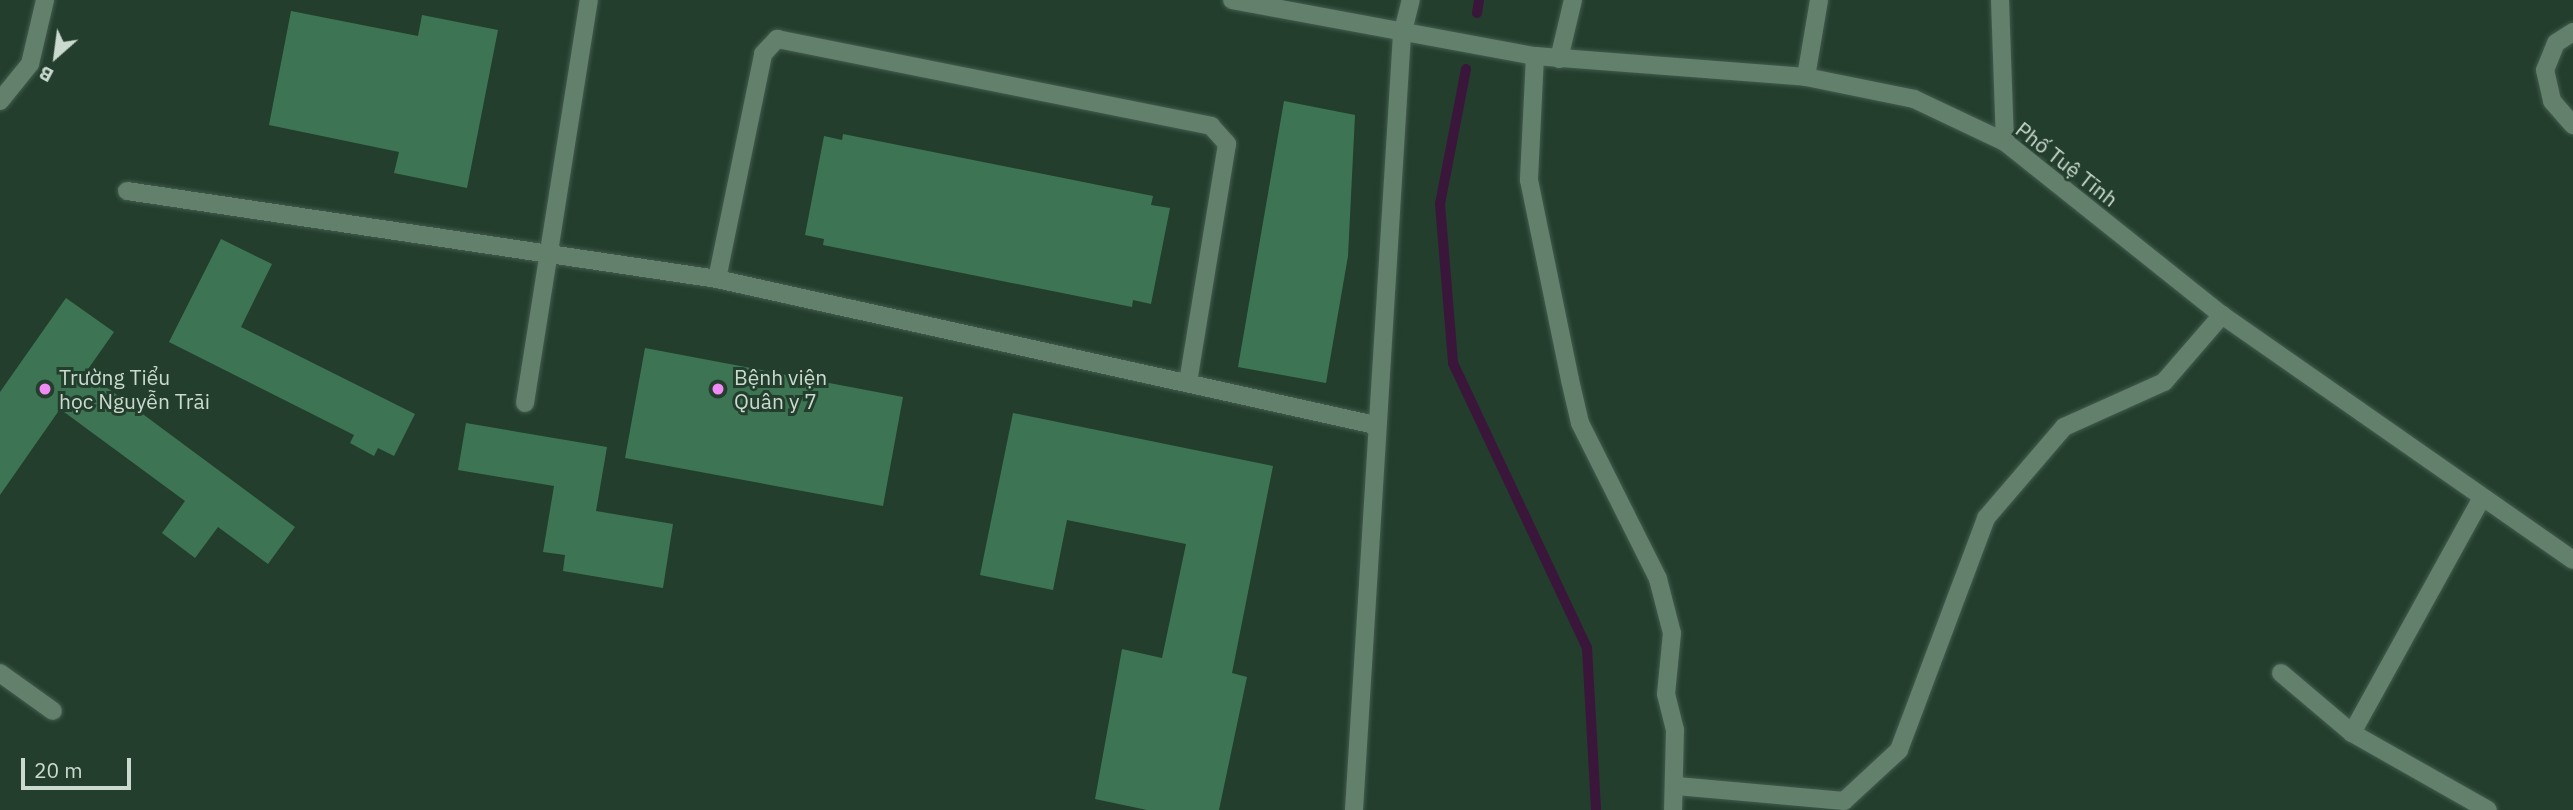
<!DOCTYPE html>
<meta charset="utf-8">
<style>
body{margin:0}
#map{position:relative;width:2573px;height:810px;overflow:hidden;background:#233e2d;font-family:"IBM Plex Sans",sans-serif}
div>[style]{position:absolute}
.stream>*{height:10px;margin:-5px;padding:0 5px;transform-origin:5px;border-radius:5px;background:#3a163b}
.building>*{inset:0;background:#3d7554}
.roads{filter:drop-shadow(0 0 2px #435b4d) drop-shadow(0 0 2px #435b4d)}
.lane>*{height:18px;margin:-9px;padding:0 9px;transform-origin:9px;border-radius:9px;background:#63806d}
.street>*{height:18px;margin:-9px;padding:0 9px;transform-origin:9px;border-radius:9px;background:#63806d}
.secondary>*{height:18px;margin:-9px;padding:0 9px;transform-origin:9px;border-radius:9px;background:#63806d}
.dots>*{width:19px;height:19px;translate:-50% -50%;box-sizing:border-box;border:4px solid #233e2d;border-radius:50%}
span{translate:-50% -50%;white-space:nowrap;text-align:center;line-height:1.15;-webkit-text-stroke:6px #233e2d;paint-order:stroke}
.street-label{font-size:21px;color:#cadacf}
.poi-label{font-size:21px;color:#cadacf}
.left{translate:0 -50%;text-align:left}
.north{position:absolute;left:21px;top:21px;width:70px;height:70px;-webkit-text-stroke:5px #233e2d;paint-order:stroke;rotate:208deg;font-size:19px;font-weight:700;line-height:28px;text-align:center;color:#cadacf}
.north::after{content:'';display:block;margin:auto;width:24px;height:32px;background:#cadacf;clip-path:polygon(50% 0,100% 100%,50% 72%,0 100%)}
.scale{position:absolute;left:21px;top:758px;width:110px;height:32px;box-sizing:border-box;border:4px solid #cadacf;border-top:0;padding-left:9px;font-size:21px;line-height:24px;white-space:nowrap;color:#cadacf;-webkit-text-stroke:5px #233e2d;paint-order:stroke}
</style>
<div id="map">
<div class="stream">
<i style="left:1477px;top:13px;width:13px;rotate:-81deg"></i>
<i style="left:1466px;top:69px;width:137px;rotate:100.9deg"></i>
<i style="left:1440px;top:204px;width:160px;rotate:85.3deg"></i>
<i style="left:1453px;top:363px;width:315px;rotate:64.8deg"></i>
<i style="left:1587px;top:648px;width:162px;rotate:86.8deg"></i>
</div>
<div class="building">
<i style="clip-path:polygon(291px 11px,418px 36px,422px 15px,498px 30px,467px 188px,394px 173px,399px 152px,269px 125px)"></i>
<i style="clip-path:polygon(1284px 101px,1355px 115px,1348px 256px,1326px 383px,1238px 367px)"></i>
<i style="clip-path:polygon(843px 134px,1153px 196px,1151px 205px,1170px 208px,1151px 304px,1133px 300px,1132px 307px,823px 245px,824px 239px,805px 235px,824px 136px,842px 140px)"></i>
<i style="clip-path:polygon(221px 239px,272px 264px,241px 327px,415px 414px,394px 456px,378px 448px,374px 456px,350px 443px,354px 435px,169px 342px)"></i>
<i style="clip-path:polygon(66px 298px,114px 332px,86px 372px,295px 527px,268px 564px,218px 527px,195px 558px,162px 533px,185px 501px,60px 409px,0 495px,0 392px)"></i>
<i style="clip-path:polygon(645px 348px,903px 397px,883px 506px,625px 458px)"></i>
<i style="clip-path:polygon(1013px 413px,1273px 466px,1232px 673px,1247px 677px,1219px 810px,1147px 810px,1095px 799px,1122px 649px,1162px 658px,1186px 544px,1067px 520px,1053px 590px,980px 575px)"></i>
<i style="clip-path:polygon(466px 423px,607px 447px,596px 511px,673px 524px,663px 588px,563px 571px,565px 555px,543px 552px,554px 486px,458px 470px)"></i>
</div>
<div class="roads">
<div class="lane">
<i style="left:127px;top:191px;width:597px;rotate:8.48deg"></i>
<i style="left:717px;top:279px;width:674px;rotate:12.51deg"></i>
<i style="left:717px;top:279px;width:230px;rotate:-78.4deg"></i>
<i style="left:763px;top:54px;width:21px;rotate:-47deg"></i>
<i style="left:777px;top:39px;width:443px;rotate:11.3deg"></i>
<i style="left:1211px;top:126px;width:24px;rotate:48deg"></i>
<i style="left:1227px;top:144px;width:241px;rotate:99.3deg"></i>
<i style="left:525px;top:403px;width:408px;rotate:-81deg"></i>
<i style="left:2281px;top:673px;width:93px;rotate:40.2deg"></i>
<i style="left:2352px;top:733px;width:156px;rotate:29.5deg"></i>
<i style="left:2352px;top:733px;width:267px;rotate:-61.1deg"></i>
<i style="left:1677px;top:786px;width:168px;rotate:5.1deg"></i>
<i style="left:1844px;top:801px;width:75px;rotate:-42.8deg"></i>
<i style="left:1899px;top:750px;width:248px;rotate:-69.4deg"></i>
<i style="left:1986px;top:518px;width:120px;rotate:-49.4deg"></i>
<i style="left:2064px;top:427px;width:110px;rotate:-24.2deg"></i>
<i style="left:2164px;top:382px;width:89px;rotate:-49.1deg"></i>
</div>
<div class="street">
<i style="left:2000px;top:0;width:142px;rotate:88deg"></i>
<i style="left:2573px;top:32px;width:20px;rotate:147deg"></i>
<i style="left:2556px;top:43px;width:29px;rotate:112deg"></i>
<i style="left:2545px;top:70px;width:32px;rotate:77deg"></i>
<i style="left:2552px;top:101px;width:32px;rotate:49deg"></i>
<i style="left:1535px;top:56px;width:124px;rotate:92.8deg"></i>
<i style="left:1529px;top:180px;width:204px;rotate:78.4deg"></i>
<i style="left:1570px;top:380px;width:44px;rotate:76.9deg"></i>
<i style="left:1580px;top:423px;width:174px;rotate:63.4deg"></i>
<i style="left:1658px;top:579px;width:56px;rotate:75.5deg"></i>
<i style="left:1672px;top:633px;width:61px;rotate:95.6deg"></i>
<i style="left:1666px;top:694px;width:37px;rotate:76deg"></i>
<i style="left:1675px;top:730px;width:80px;rotate:91.4deg"></i>
<i style="left:1559px;top:59px;width:61px;rotate:-76.7deg"></i>
<i style="left:1806px;top:77px;width:78px;rotate:-80.4deg"></i>
<i style="left:0;top:101px;width:48px;rotate:-51deg"></i>
<i style="left:30px;top:64px;width:66px;rotate:-76.8deg"></i>
<i style="left:0;top:673px;width:65px;rotate:35.6deg"></i>
<i style="left:1354px;top:810px;width:776px;rotate:-86.46deg"></i>
<i style="left:1402px;top:35px;width:36px;rotate:-76deg"></i>
</div>
<div class="secondary">
<i style="left:1232px;top:0;width:308px;rotate:10.5deg"></i>
<i style="left:1535px;top:56px;width:272px;rotate:4.4deg"></i>
<i style="left:1806px;top:77px;width:110px;rotate:11.5deg"></i>
<i style="left:1914px;top:99px;width:101px;rotate:25.3deg"></i>
<i style="left:2005px;top:142px;width:278px;rotate:38.6deg"></i>
<i style="left:2222px;top:315px;width:428px;rotate:34.9deg"></i>
</div>
</div>
<div class="dots">
<i style="left:45px;top:389px;background:#f08bf5"></i>
<i style="left:718px;top:389px;background:#f08bf5"></i>
</div>
<div class="street-label">
<span style="left:2067px;top:164px;rotate:38deg">Phố Tuệ Tĩnh</span>
</div>
<div class="poi-label">
<span class="left" style="left:59px;top:389px">Trường Tiểu<br>học Nguyễn Trãi</span>
<span class="left" style="left:734px;top:389px">Bệnh viện<br>Quân y 7</span>
</div>
<div class="north">B</div>
<div class="scale">20 m</div>
</div>
